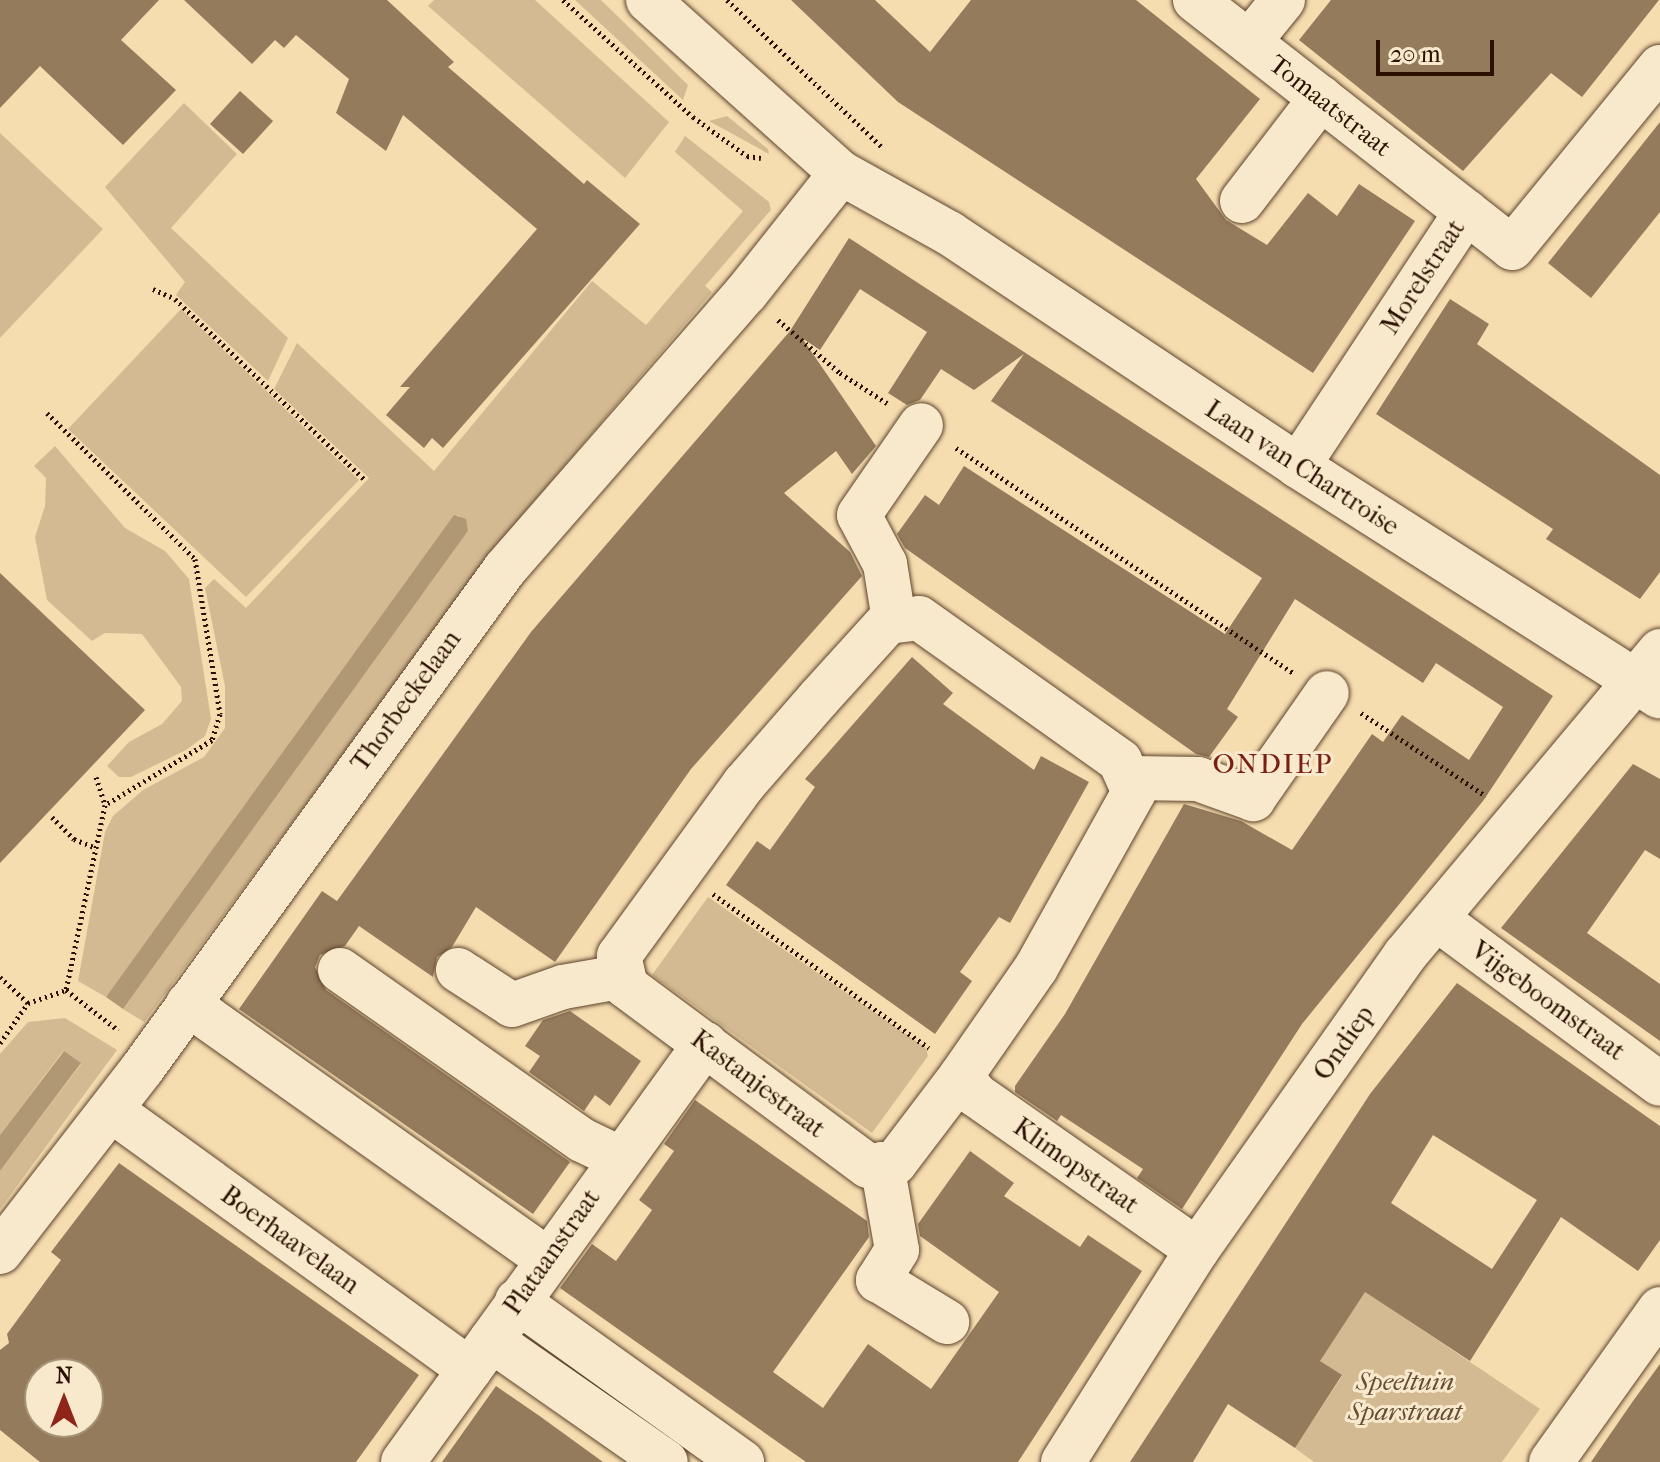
<!DOCTYPE html>
<style>
body{margin:0}
#map{position:relative;width:1660px;height:1462px;overflow:hidden;background:#f6ddb0;font-family:"IM FELL French Canon",serif}
div>[style]{position:absolute}
.green>*{inset:0;background:#d3ba92}
.water>*{inset:0;background:#b19874}
.building>*{inset:0;background:#947b5c}
.path>*{height:5px;margin-top:-2.5px;transform-origin:0;background:repeating-linear-gradient(90deg,#2a1100 0 2px,transparent 0 6px)}
.roads{filter:drop-shadow(0 0 2px #5d442c) drop-shadow(0 0 2px #5d442c)}
.minor>*{height:44px;margin:-22px;padding:0 22px;transform-origin:22px;border-radius:22px;background:#f9e9cc}
span{translate:-50% -50%;white-space:nowrap;text-align:center;line-height:1.15;-webkit-text-stroke:6px #f9e9cc;paint-order:stroke}
.street-label{font-size:26px;color:#2a1100}
.park-label{font-size:26px;color:#654c33;font-style:italic}
.neighbourhood-label{font-size:28px;color:#7a1f14;letter-spacing:2px}
.north{position:absolute;left:24px;top:1358px;width:80px;height:80px;box-sizing:border-box;background:#f9e9cc;border:2px solid #a6937a;border-radius:50%;rotate:0deg;font-size:22px;font-weight:700;line-height:32px;text-align:center;color:#2a1100}
.north::after{content:'';display:block;margin:auto;width:28px;height:36px;background:#8f2418;clip-path:polygon(50% 0,100% 100%,50% 72%,0 100%)}
.scale{position:absolute;left:1376px;top:40px;width:118px;height:36px;box-sizing:border-box;border:4px solid #2a1100;border-top:0;padding-left:10px;font-size:24px;line-height:28px;white-space:nowrap;color:#2a1100;-webkit-text-stroke:6px #f9e9cc;paint-order:stroke}
</style>
<div id="map">
<div class="green">
<i style="clip-path:polygon(434px 0,535px 0,669px 122px,625px 178px,428px 6px)"></i>
<i style="clip-path:polygon(575px 0,601px 0,688px 85px,683px 100px)"></i>
<i style="clip-path:polygon(184px 103px,237px 154px,171px 228px,288px 338px,268px 381px,176px 295px,185px 282px,105px 187px)"></i>
<i style="clip-path:polygon(727px 116px,768px 149px,769px 154px,709px 121px)"></i>
<i style="clip-path:polygon(0 133px,103px 229px,0 338px)"></i>
<i style="clip-path:polygon(685px 136px,769px 202px,771px 210px,705px 286px,712px 292px,505px 536px,144px 1022px,123px 1009px,468px 531px,458px 515px,106px 997px,78px 981px,105px 832px,113px 816px,143px 790px,204px 757px,225px 728px,225px 686px,205px 588px,214px 579px,246px 608px,369px 478px,274px 389px,297px 343px,434px 471px,592px 281px,646px 325px,743px 211px,675px 152px)"></i>
<i style="clip-path:polygon(181px 309px,359px 480px,246px 597px,68px 429px)"></i>
<i style="clip-path:polygon(55px 446px,125px 528px,165px 551px,189px 579px,211px 719px,205px 736px,186px 750px,131px 777px,119px 777px,107px 766px,129px 742px,162px 724px,182px 701px,181px 687px,142px 634px,105px 633px,92px 641px,47px 600px,35px 537px,45px 506px,46px 478px,34px 466px)"></i>
<i style="clip-path:polygon(708px 897px,926px 1048px,928px 1056px,872px 1133px,652px 975px)"></i>
<i style="clip-path:polygon(65px 1018px,117px 1050px,0 1209px,0 1171px,81px 1064px,63px 1051px,0 1135px,0 1054px,28px 1022px)"></i>
<i style="clip-path:polygon(1358px 1287px,1540px 1409px,1502px 1462px,1314px 1462px,1295px 1448px,1342px 1376px,1320px 1361px)"></i>
</div>
<div class="water">
<i style="clip-path:polygon(454px 515px,466px 519px,468px 531px,123px 1009px,106px 997px)"></i>
<i style="clip-path:polygon(64px 1051px,81px 1063px,0 1171px,0 1135px)"></i>
</div>
<div class="building">
<i style="clip-path:polygon(0 0,159px 0,121px 40px,176px 90px,123px 145px,40px 66px,0 108px)"></i>
<i style="clip-path:polygon(184px 0,387px 0,454px 62px,448px 67px,584px 184px,587px 180px,640px 224px,443px 448px,432px 438px,424px 448px,386px 415px,410px 387px,400px 387px,537px 229px,403px 115px,386px 151px,336px 113px,349px 79px,296px 35px,284px 48px,275px 40px,252px 64px)"></i>
<i style="clip-path:polygon(791px 0,875px 0,930px 52px,971px 0,1136px 0,1260px 99px,1196px 179px,1226px 220px,1267px 245px,1308px 193px,1337px 216px,1359px 184px,1415px 221px,1313px 373px,898px 102px)"></i>
<i style="clip-path:polygon(1331px 0,1659px 0,1582px 97px,1551px 73px,1463px 171px,1299px 40px)"></i>
<i style="clip-path:polygon(240px 91px,273px 121px,243px 154px,210px 124px)"></i>
<i style="clip-path:polygon(1660px 122px,1660px 212px,1591px 298px,1548px 263px)"></i>
<i style="clip-path:polygon(849px 238px,1553px 696px,1483px 801px,1302px 1024px,1182px 1209px,1137px 1178px,1143px 1169px,1061px 1115px,1057px 1121px,1015px 1092px,1015px 1086px,1065px 1014px,1184px 804px,1241px 821px,1292px 850px,1372px 734px,1383px 742px,1402px 715px,1469px 760px,1503px 707px,1436px 663px,1423px 683px,1295px 599px,1227px 709px,1238px 717px,1209px 757px,1196px 754px,905px 548px,897px 534px,925px 495px,939px 505px,964px 466px,1225px 634px,1262px 578px,991px 401px,1024px 354px,974px 390px,941px 369px,920px 400px,907px 405px,888px 393px,927px 332px,860px 289px,820px 350px,802px 338px,876px 446px,852px 474px,836px 451px,784px 493px,850px 552px,862px 576px,691px 769px,555px 962px,476px 907px,452px 947px,437px 957px,433px 977px,359px 926px,345px 946px,320px 955px,315px 967px,326px 990px,570px 1162px,533px 1214px,239px 1009px,322px 891px,337px 901px,531px 632px,790px 331px)"></i>
<i style="clip-path:polygon(1450px 299px,1489px 324px,1477px 344px,1660px 475px,1660px 572px,1640px 599px,1546px 539px,1553px 529px,1376px 414px)"></i>
<i style="clip-path:polygon(0 573px,145px 710px,0 863px)"></i>
<i style="clip-path:polygon(912px 657px,953px 693px,943px 704px,987px 736px,1034px 770px,1041px 756px,1089px 782px,1010px 923px,999px 917px,960px 972px,972px 981px,935px 1034px,726px 885px,757px 841px,770px 850px,815px 787px,805px 779px)"></i>
<i style="clip-path:polygon(1633px 764px,1660px 779px,1660px 859px,1645px 850px,1587px 933px,1660px 984px,1660px 1041px,1501px 928px)"></i>
<i style="clip-path:polygon(evenodd,1457px 983px,1660px 1126px,1660px 1240px,1638px 1271px,1561px 1217px,1470px 1361px,1365px 1292px,1320px 1361px,1342px 1375px,1295px 1448px,1228px 1404px,1193px 1462px,1130px 1462px,1370px 1094px,1457px 983px,1433px 1135px,1537px 1200px,1492px 1269px,1391px 1203px,1433px 1135px)"></i>
<i style="clip-path:polygon(570px 1011px,641px 1061px,610px 1106px,595px 1095px,584px 1111px,529px 1072px,540px 1056px,525px 1046px,543px 1020px)"></i>
<i style="clip-path:polygon(695px 1100px,867px 1221px,869px 1237px,773px 1372px,823px 1408px,868px 1344px,931px 1389px,999px 1292px,920px 1236px,918px 1224px,970px 1151px,1014px 1183px,1004px 1196px,1080px 1247px,1088px 1235px,1142px 1271px,1018px 1462px,806px 1462px,560px 1288px,592px 1244px,616px 1261px,652px 1210px,639px 1200px,674px 1151px,664px 1144px)"></i>
<i style="clip-path:polygon(evenodd,119px 1163px,419px 1375px,356px 1462px,40px 1462px,0 1430px,0 1350px,9px 1343px,7px 1334px,61px 1260px,51px 1252px,119px 1163px,40px 1374px,88px 1374px,88px 1422px,40px 1422px,40px 1374px)"></i>
<i style="clip-path:polygon(1660px 1364px,1660px 1462px,1591px 1462px,1633px 1401px)"></i>
<i style="clip-path:polygon(496px 1386px,541px 1417px,603px 1462px,442px 1462px)"></i>
</div>
<div class="path">
<i style="left:563px;top:0;width:175px;rotate:42deg"></i>
<i style="left:693px;top:117px;width:67px;rotate:35.8deg"></i>
<i style="left:747px;top:156px;width:14px;rotate:8deg"></i>
<i style="left:727px;top:0;width:214px;rotate:43.5deg"></i>
<i style="left:153px;top:289px;width:24px;rotate:24deg"></i>
<i style="left:175px;top:299px;width:261px;rotate:43.6deg"></i>
<i style="left:778px;top:320px;width:82px;rotate:40.5deg"></i>
<i style="left:840px;top:373px;width:56px;rotate:32.6deg"></i>
<i style="left:47px;top:413px;width:208px;rotate:44.6deg"></i>
<i style="left:195px;top:559px;width:157px;rotate:80.8deg"></i>
<i style="left:220px;top:714px;width:27px;rotate:107deg"></i>
<i style="left:212px;top:740px;width:125px;rotate:148.7deg"></i>
<i style="left:105px;top:805px;width:189px;rotate:101.9deg"></i>
<i style="left:956px;top:448px;width:406px;rotate:33.7deg"></i>
<i style="left:1361px;top:713px;width:150px;rotate:33.6deg"></i>
<i style="left:96px;top:777px;width:29px;rotate:72deg"></i>
<i style="left:52px;top:817px;width:31px;rotate:45deg"></i>
<i style="left:74px;top:839px;width:24px;rotate:22deg"></i>
<i style="left:713px;top:894px;width:265px;rotate:35.5deg"></i>
<i style="left:0;top:977px;width:38px;rotate:43deg"></i>
<i style="left:28px;top:1003px;width:40px;rotate:-18.9deg"></i>
<i style="left:66px;top:990px;width:66px;rotate:37.6deg"></i>
<i style="left:0;top:1043px;width:49px;rotate:-55deg"></i>
</div>
<div class="roads">
<div class="minor">
<i style="left:648px;top:0;width:259px;rotate:41.9deg"></i>
<i style="left:841px;top:173px;width:124px;rotate:29.1deg"></i>
<i style="left:949px;top:233px;width:420px;rotate:33.7deg"></i>
<i style="left:1298px;top:466px;width:429px;rotate:32.5deg"></i>
<i style="left:1195px;top:0;width:402px;rotate:38deg"></i>
<i style="left:1512px;top:248px;width:234px;rotate:-50.7deg"></i>
<i style="left:1249px;top:42px;width:54px;rotate:-51deg"></i>
<i style="left:1242px;top:201px;width:130px;rotate:-52.5deg"></i>
<i style="left:1298px;top:466px;width:305px;rotate:-56.5deg"></i>
<i style="left:919px;top:618px;width:247px;rotate:35.4deg"></i>
<i style="left:1120px;top:761px;width:34px;rotate:66deg"></i>
<i style="left:1134px;top:792px;width:201px;rotate:119.1deg"></i>
<i style="left:1036px;top:968px;width:131px;rotate:124.8deg"></i>
<i style="left:961px;top:1076px;width:109px;rotate:127.2deg"></i>
<i style="left:895px;top:1163px;width:27px;rotate:174deg"></i>
<i style="left:868px;top:1166px;width:302px;rotate:-143.4deg"></i>
<i style="left:626px;top:986px;width:31px;rotate:-103deg"></i>
<i style="left:619px;top:956px;width:213px;rotate:-54deg"></i>
<i style="left:744px;top:784px;width:114px;rotate:-48.9deg"></i>
<i style="left:819px;top:698px;width:103px;rotate:-47.8deg"></i>
<i style="left:888px;top:622px;width:31px;rotate:-7deg"></i>
<i style="left:894px;top:620px;width:57px;rotate:-99.1deg"></i>
<i style="left:885px;top:564px;width:55px;rotate:-118deg"></i>
<i style="left:859px;top:515px;width:109px;rotate:-55.4deg"></i>
<i style="left:1132px;top:778px;width:66px;rotate:0.9deg"></i>
<i style="left:1198px;top:779px;width:59px;rotate:20deg"></i>
<i style="left:1253px;top:799px;width:129px;rotate:-55.1deg"></i>
<i style="left:1437px;top:919px;width:277px;rotate:36.5deg"></i>
<i style="left:340px;top:970px;width:296px;rotate:35.1deg"></i>
<i style="left:582px;top:1140px;width:41px;rotate:25.9deg"></i>
<i style="left:458px;top:970px;width:64px;rotate:32.9deg"></i>
<i style="left:512px;top:1005px;width:54px;rotate:-19.4deg"></i>
<i style="left:563px;top:987px;width:58px;rotate:-10deg"></i>
<i style="left:188px;top:1004px;width:439px;rotate:35.4deg"></i>
<i style="left:961px;top:1076px;width:24px;rotate:52deg"></i>
<i style="left:976px;top:1095px;width:270px;rotate:35deg"></i>
<i style="left:111px;top:1110px;width:443px;rotate:35.9deg"></i>
<i style="left:882px;top:1164px;width:87px;rotate:80.1deg"></i>
<i style="left:897px;top:1250px;width:36px;rotate:122deg"></i>
<i style="left:878px;top:1280px;width:81px;rotate:31.3deg"></i>
<i style="left:0;top:1252px;width:232px;rotate:-52.2deg"></i>
<i style="left:142px;top:1069px;width:618px;rotate:-54.02deg"></i>
<i style="left:505px;top:569px;width:366px;rotate:-48.9deg"></i>
<i style="left:746px;top:293px;width:153px;rotate:-51.6deg"></i>
<i style="left:517px;top:1301px;width:277px;rotate:35.6deg"></i>
<i style="left:491px;top:1340px;width:213px;rotate:34.9deg"></i>
<i style="left:403px;top:1462px;width:516px;rotate:-54.15deg"></i>
<i style="left:1063px;top:1462px;width:251px;rotate:-57.7deg"></i>
<i style="left:1197px;top:1250px;width:361px;rotate:-54.8deg"></i>
<i style="left:1405px;top:955px;width:397px;rotate:-50deg"></i>
<i style="left:1551px;top:1462px;width:188px;rotate:-54.5deg"></i>
</div>
</div>
<div class="street-label">
<span style="left:1330px;top:106px;rotate:38deg">Tomaatstraat</span>
<span style="left:1423px;top:277px;rotate:-57deg">Morelstraat</span>
<span style="left:1302px;top:468px;rotate:33deg">Laan van Chartroise</span>
<span style="left:406px;top:701px;rotate:-54deg">Thorbeckelaan</span>
<span style="left:1548px;top:1001px;rotate:36deg">Vijgeboomstraat</span>
<span style="left:1344px;top:1043px;rotate:-55deg">Ondiep</span>
<span style="left:758px;top:1084px;rotate:37deg">Kastanjestraat</span>
<span style="left:1076px;top:1166px;rotate:35deg">Klimopstraat</span>
<span style="left:290px;top:1240px;rotate:36deg">Boerhaavelaan</span>
<span style="left:552px;top:1252px;rotate:-55deg">Plataanstraat</span>
</div>
<div class="park-label">
<span style="left:1405px;top:1397px">Speeltuin<br>Sparstraat</span>
</div>
<div class="neighbourhood-label">
<span style="left:1273px;top:764px">ONDIEP</span>
</div>
<div class="north">N</div>
<div class="scale">20 m</div>
</div>
